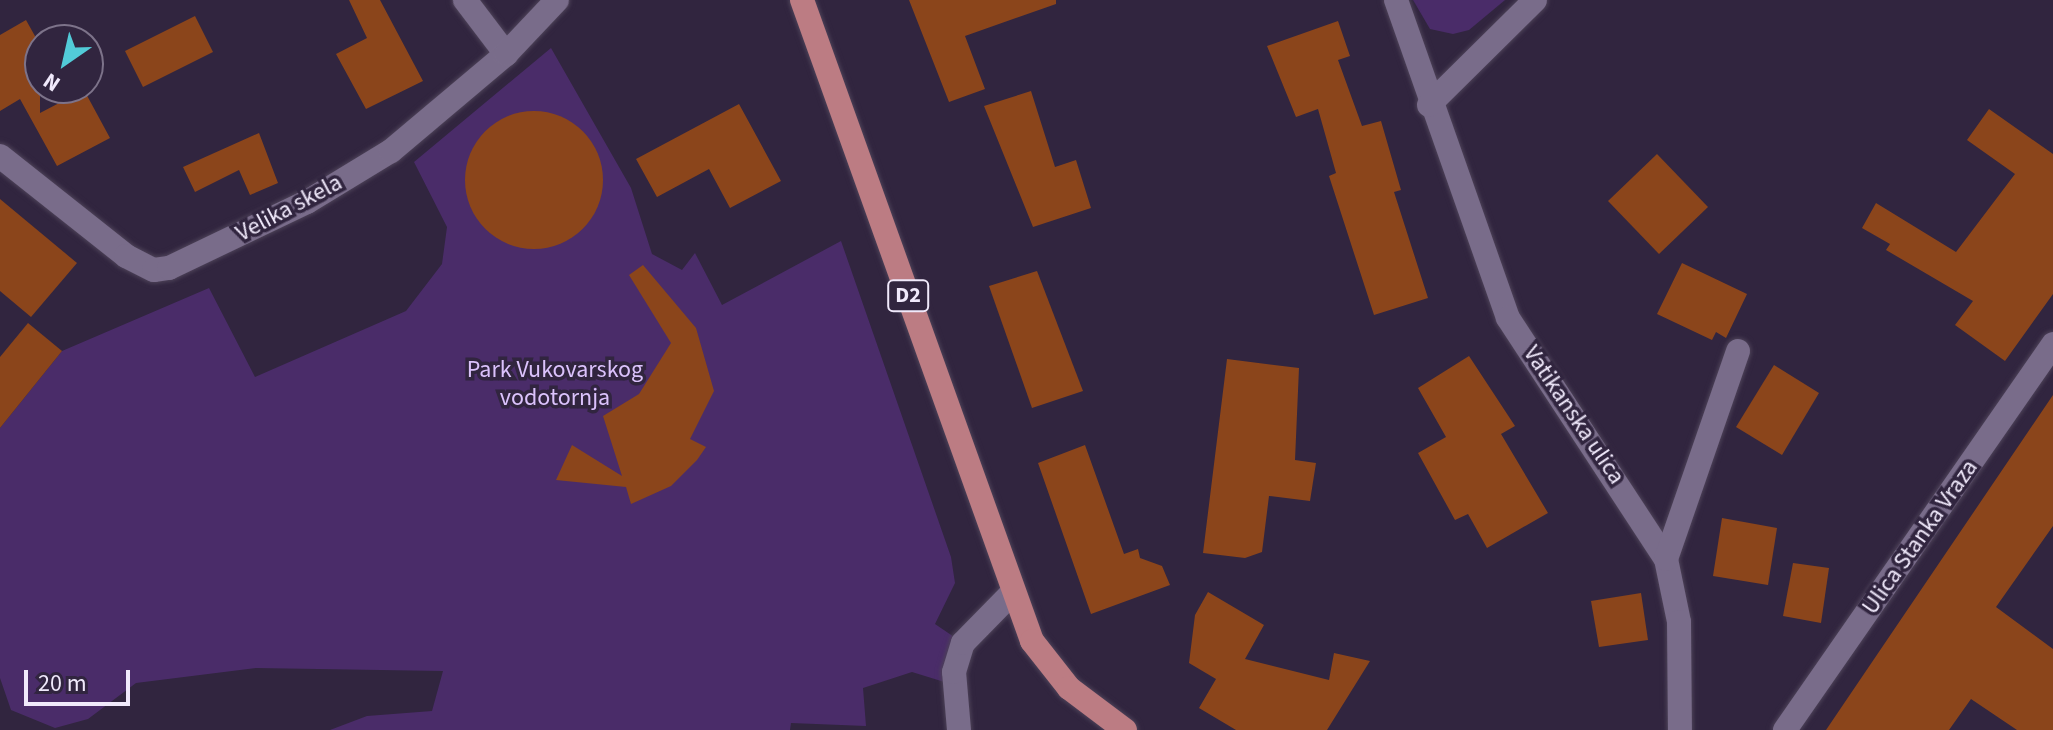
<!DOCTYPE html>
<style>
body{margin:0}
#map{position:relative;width:2053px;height:730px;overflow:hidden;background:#31253f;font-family:"Source Sans 3",sans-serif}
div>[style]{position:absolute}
.green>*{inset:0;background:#4a2c69}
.building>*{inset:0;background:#8b451b}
.round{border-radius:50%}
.roads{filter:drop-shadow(0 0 2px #4d4258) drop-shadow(0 0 2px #4d4258)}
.minor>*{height:24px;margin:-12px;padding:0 12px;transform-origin:12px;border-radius:12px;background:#796c8a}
.major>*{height:24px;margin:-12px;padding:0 12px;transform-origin:12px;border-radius:12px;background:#bc7c83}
span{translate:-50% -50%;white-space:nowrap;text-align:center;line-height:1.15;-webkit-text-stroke:7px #31253f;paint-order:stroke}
.shield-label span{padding:2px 6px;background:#31253f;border:2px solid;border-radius:6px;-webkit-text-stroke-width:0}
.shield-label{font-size:22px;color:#f0e9fb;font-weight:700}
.street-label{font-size:24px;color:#f0e9fb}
.park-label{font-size:24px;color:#dbc2fc}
.north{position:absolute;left:24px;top:24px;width:80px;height:80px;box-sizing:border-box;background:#31253f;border:2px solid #7d738a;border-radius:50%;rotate:214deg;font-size:22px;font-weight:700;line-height:32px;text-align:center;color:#f0e9fb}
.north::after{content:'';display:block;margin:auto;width:28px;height:36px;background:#52cbd8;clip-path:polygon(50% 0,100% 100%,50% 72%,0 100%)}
.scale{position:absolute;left:24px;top:670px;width:106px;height:36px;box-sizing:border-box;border:4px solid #f0e9fb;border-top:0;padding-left:10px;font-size:24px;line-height:28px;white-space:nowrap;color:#f0e9fb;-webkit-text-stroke:6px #31253f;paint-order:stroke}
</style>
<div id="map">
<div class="green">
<i style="clip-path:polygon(1413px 0,1505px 0,1469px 30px,1453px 34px,1430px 29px)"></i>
<i style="clip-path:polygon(551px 48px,631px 188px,652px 254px,682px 270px,695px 253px,722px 305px,841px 241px,951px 557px,955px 583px,935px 624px,963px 643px,954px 685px,912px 672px,863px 688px,866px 726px,791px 723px,790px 730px,330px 730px,367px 716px,432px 711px,443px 671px,256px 668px,136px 683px,88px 719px,55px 728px,11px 710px,0 678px,0 428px,62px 351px,209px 288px,255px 377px,406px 311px,442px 264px,447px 227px,414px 162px)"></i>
</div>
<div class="building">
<i style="clip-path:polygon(349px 0,380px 0,423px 81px,366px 109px,336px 54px,367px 38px)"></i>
<i style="clip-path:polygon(909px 0,1056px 0,1056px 4px,965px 36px,985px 89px,949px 102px)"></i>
<i style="clip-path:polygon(195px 16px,213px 52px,143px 87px,125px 51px)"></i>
<i style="clip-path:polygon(26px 20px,40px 45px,40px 113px,84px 90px,110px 138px,57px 166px,20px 99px,0 111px,0 35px)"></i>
<i style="clip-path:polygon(1338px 21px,1350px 56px,1338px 60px,1362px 126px,1381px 121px,1401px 190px,1394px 192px,1428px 298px,1374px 315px,1329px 176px,1336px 173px,1318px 109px,1296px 117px,1267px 46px)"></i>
<i style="clip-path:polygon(1031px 91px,1055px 167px,1076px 160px,1091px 208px,1033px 227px,984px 106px)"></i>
<i style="clip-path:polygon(739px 104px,781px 181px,730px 208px,709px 169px,657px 197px,636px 159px)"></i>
<i style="clip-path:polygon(1989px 109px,2053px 154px,2053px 294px,2005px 361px,1955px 325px,1973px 301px,1886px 250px,1890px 244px,1862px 228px,1876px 203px,1956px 252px,2015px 174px,1967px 140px)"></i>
<i class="round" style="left:465px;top:111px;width:138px;height:138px"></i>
<i style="clip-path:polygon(259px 133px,278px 183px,250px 195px,239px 170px,195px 192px,183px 167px)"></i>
<i style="clip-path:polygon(1657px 154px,1708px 207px,1659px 254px,1608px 201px)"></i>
<i style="clip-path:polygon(0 199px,77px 263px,31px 317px,0 291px)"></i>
<i style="clip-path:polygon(1682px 263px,1747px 294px,1726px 338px,1716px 332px,1712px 340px,1657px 314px)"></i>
<i style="clip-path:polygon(643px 265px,696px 328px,714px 391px,690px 439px,706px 447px,697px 460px,671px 486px,631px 504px,626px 487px,556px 480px,572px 445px,622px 476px,603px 416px,639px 394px,671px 343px,629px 275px)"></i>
<i style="clip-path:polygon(1037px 271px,1083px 391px,1032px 408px,989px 286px)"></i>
<i style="clip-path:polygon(28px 323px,62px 351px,0 428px,0 357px)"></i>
<i style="clip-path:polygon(1469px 356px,1515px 426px,1501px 434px,1548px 513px,1487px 548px,1468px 514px,1455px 520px,1418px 453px,1446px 437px,1418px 388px)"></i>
<i style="clip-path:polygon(1227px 359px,1299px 368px,1295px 460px,1316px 463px,1310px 501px,1269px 496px,1262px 552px,1245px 558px,1203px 553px)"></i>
<i style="clip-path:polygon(1774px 365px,1819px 393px,1782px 455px,1736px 427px)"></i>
<i style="clip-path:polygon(2053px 395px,2053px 526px,1996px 607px,2053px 649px,2053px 730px,2017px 730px,1971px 699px,1949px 730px,1826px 730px)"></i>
<i style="clip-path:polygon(1085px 445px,1124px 554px,1138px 549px,1140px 558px,1162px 566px,1170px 585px,1091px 614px,1038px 463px)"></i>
<i style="clip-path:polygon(1722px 518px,1777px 528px,1768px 585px,1713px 576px)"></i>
<i style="clip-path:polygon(1793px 563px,1829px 568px,1821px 623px,1783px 616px)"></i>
<i style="clip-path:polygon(1208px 592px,1264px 625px,1245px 659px,1329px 680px,1334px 653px,1370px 661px,1327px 730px,1236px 730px,1199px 708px,1216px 679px,1189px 663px,1195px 615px)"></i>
<i style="clip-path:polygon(1641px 593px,1648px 640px,1599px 647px,1591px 601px)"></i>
</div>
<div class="roads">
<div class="minor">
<i style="left:465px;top:0;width:68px;rotate:52.8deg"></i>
<i style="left:1396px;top:0;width:337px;rotate:70.6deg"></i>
<i style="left:1508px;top:318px;width:288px;rotate:56.8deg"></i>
<i style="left:1666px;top:559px;width:64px;rotate:78.3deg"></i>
<i style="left:1679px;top:622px;width:108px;rotate:89.5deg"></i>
<i style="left:1429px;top:105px;width:149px;rotate:-44.7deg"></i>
<i style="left:0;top:156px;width:161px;rotate:38.4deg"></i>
<i style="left:126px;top:256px;width:31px;rotate:27deg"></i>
<i style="left:154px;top:270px;width:15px;rotate:-8deg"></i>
<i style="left:169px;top:268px;width:153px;rotate:-25.6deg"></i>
<i style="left:307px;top:202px;width:98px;rotate:-31.3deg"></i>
<i style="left:391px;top:151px;width:150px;rotate:-40.1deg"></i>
<i style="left:506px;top:54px;width:74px;rotate:-46.6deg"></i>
<i style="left:1666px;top:559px;width:220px;rotate:-70.9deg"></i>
<i style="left:959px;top:730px;width:58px;rotate:-94.9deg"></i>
<i style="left:954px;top:672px;width:30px;rotate:-73deg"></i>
<i style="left:963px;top:643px;width:70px;rotate:-45.6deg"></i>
<i style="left:1785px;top:730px;width:470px;rotate:-55.2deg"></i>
</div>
<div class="major">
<i style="left:802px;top:0;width:681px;rotate:70.26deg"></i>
<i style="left:1032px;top:641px;width:60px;rotate:51.8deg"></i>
<i style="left:1069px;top:688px;width:70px;rotate:36.9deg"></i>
</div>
</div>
<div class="shield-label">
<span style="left:908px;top:296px">D2</span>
</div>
<div class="street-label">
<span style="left:289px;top:208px;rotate:-28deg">Velika skela</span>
<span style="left:1574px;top:415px;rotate:56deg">Vatikanska ulica</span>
<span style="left:1920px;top:537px;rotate:-55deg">Ulica Stanka Vraza</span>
</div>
<div class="park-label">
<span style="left:555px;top:384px">Park Vukovarskog<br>vodotornja</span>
</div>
<div class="north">N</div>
<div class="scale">20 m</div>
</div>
